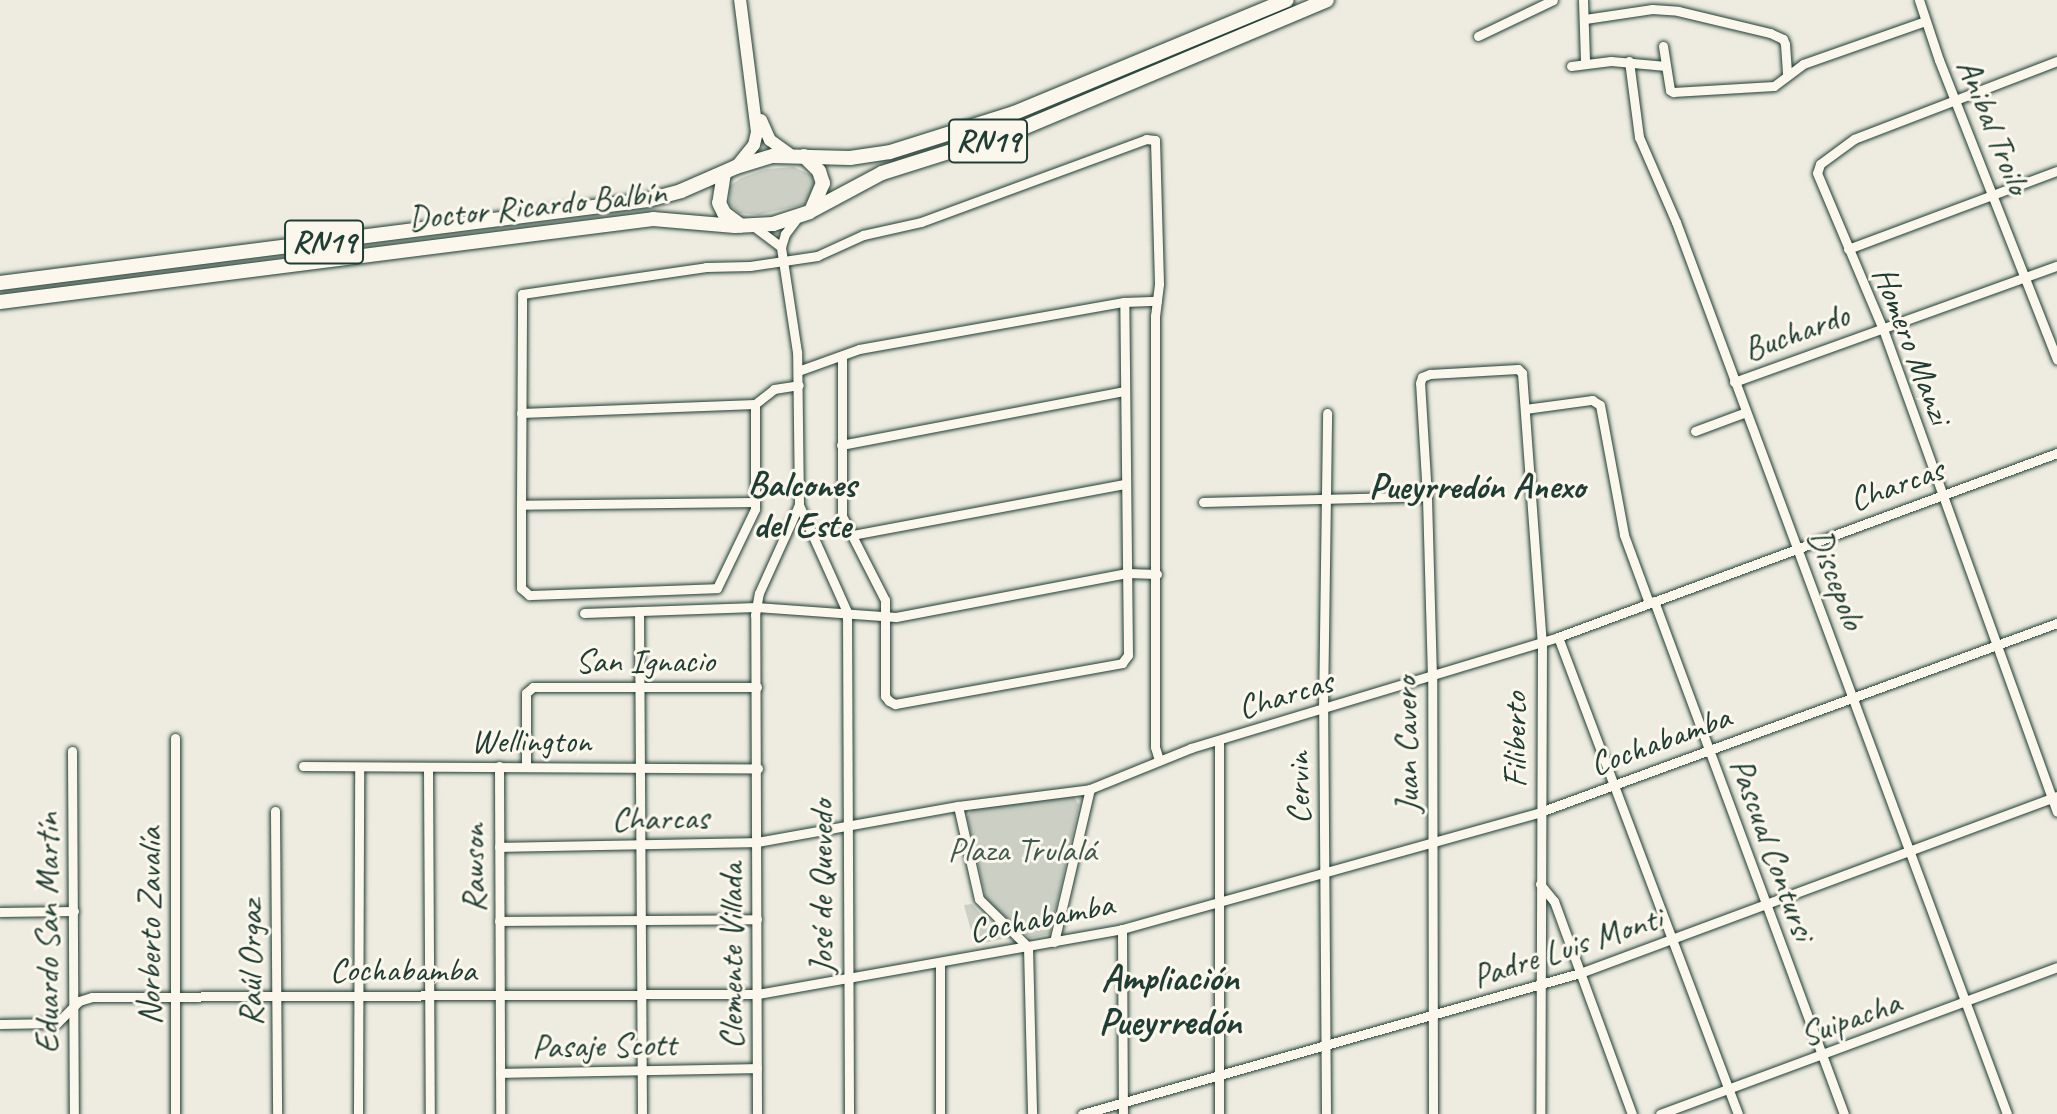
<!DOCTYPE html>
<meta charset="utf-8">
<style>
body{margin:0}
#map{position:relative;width:2057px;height:1114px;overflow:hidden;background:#eeece1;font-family:Caveat,sans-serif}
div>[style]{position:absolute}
.green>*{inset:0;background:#cbcfc4}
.roads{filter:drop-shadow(0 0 2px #1f3d34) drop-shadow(0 0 2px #1f3d34)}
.street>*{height:9px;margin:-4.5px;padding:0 4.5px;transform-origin:4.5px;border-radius:4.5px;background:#fbf7ec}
.secondary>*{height:12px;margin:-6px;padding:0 6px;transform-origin:6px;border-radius:6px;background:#fbf7ec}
.primary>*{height:14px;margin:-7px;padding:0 7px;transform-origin:7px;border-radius:7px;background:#fbf7ec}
span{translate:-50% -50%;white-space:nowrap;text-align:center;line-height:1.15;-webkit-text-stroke:6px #fbf7ec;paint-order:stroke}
.shield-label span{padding:2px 6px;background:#fbf7ec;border:2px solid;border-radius:6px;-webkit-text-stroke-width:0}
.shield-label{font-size:32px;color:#1f3d34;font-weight:700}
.street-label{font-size:34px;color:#1f3d34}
.park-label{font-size:34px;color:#415a51}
.neighbourhood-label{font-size:36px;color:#1f3d34;font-weight:700}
.quarter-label{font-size:38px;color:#1f3d34;font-weight:700}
</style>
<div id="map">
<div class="green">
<i style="clip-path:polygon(794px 167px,813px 176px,814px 191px,805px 204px,759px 215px,739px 213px,729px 204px,730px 186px,741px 178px,767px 169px)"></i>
<i style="clip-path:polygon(1073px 795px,1079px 805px,1050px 934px,1030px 938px,987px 902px,967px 817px,972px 809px)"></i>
<i style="clip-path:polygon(972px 904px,1002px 939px,975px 945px,964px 905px)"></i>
</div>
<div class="roads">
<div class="street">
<i style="left:1583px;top:0;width:61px;rotate:88.1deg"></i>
<i style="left:1919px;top:0;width:63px;rotate:71.6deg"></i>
<i style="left:1939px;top:60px;width:322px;rotate:68.5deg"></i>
<i style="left:1585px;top:19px;width:68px;rotate:-8.5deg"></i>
<i style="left:1652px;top:9px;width:26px;rotate:4deg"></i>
<i style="left:1678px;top:11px;width:95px;rotate:13.4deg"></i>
<i style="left:1770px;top:33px;width:14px;rotate:25deg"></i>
<i style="left:1783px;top:39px;width:5px;rotate:68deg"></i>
<i style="left:1785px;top:44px;width:31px;rotate:86deg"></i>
<i style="left:1478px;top:36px;width:83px;rotate:-25.6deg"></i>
<i style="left:1663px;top:46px;width:45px;rotate:81deg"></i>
<i style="left:1670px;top:90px;width:4px;rotate:34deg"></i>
<i style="left:1673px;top:92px;width:101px;rotate:-3.4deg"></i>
<i style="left:1774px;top:86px;width:36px;rotate:-37deg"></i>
<i style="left:1803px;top:64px;width:129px;rotate:-19.4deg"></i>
<i style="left:1629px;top:61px;width:77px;rotate:82.5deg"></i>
<i style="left:1639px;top:137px;width:93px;rotate:66.5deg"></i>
<i style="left:1676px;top:222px;width:951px;rotate:69.64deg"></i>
<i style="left:2057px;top:61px;width:217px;rotate:159deg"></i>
<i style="left:1854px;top:139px;width:42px;rotate:143.7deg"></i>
<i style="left:1820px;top:164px;width:9px;rotate:108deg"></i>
<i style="left:1817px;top:173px;width:169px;rotate:67.1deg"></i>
<i style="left:1883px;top:329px;width:513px;rotate:70.19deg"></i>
<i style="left:1571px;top:66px;width:40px;rotate:-7.1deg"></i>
<i style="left:1611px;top:61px;width:55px;rotate:5.2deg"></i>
<i style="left:756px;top:228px;width:31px;rotate:37deg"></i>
<i style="left:1848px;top:249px;width:223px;rotate:-20.5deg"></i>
<i style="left:842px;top:356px;width:160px;rotate:90deg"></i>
<i style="left:842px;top:516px;width:94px;rotate:62.9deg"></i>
<i style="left:885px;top:600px;width:96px;rotate:90deg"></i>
<i style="left:885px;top:696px;width:6px;rotate:51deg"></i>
<i style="left:889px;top:701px;width:7px;rotate:27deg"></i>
<i style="left:895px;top:704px;width:231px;rotate:-10.2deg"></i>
<i style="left:1122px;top:663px;width:10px;rotate:-53deg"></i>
<i style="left:1128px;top:655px;width:353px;rotate:-90.6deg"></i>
<i style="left:798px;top:371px;width:65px;rotate:-19.8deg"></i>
<i style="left:859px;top:349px;width:269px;rotate:-10.1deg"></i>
<i style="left:1124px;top:302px;width:33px;rotate:-2deg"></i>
<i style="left:1734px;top:382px;width:343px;rotate:-19.8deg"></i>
<i style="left:1525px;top:409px;width:68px;rotate:-7.7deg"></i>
<i style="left:1592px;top:400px;width:9px;rotate:32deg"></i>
<i style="left:1600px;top:405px;width:132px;rotate:79.5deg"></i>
<i style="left:1624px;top:535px;width:72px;rotate:69.8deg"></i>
<i style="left:521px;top:413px;width:234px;rotate:-2.2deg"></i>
<i style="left:755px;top:404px;width:24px;rotate:-38deg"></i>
<i style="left:774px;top:389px;width:25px;rotate:-9deg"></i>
<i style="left:1695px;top:431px;width:54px;rotate:-20.4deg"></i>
<i style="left:841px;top:445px;width:289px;rotate:-10.8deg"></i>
<i style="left:755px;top:502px;width:234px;rotate:179.3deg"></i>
<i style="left:521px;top:505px;width:211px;rotate:-89.7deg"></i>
<i style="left:522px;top:294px;width:186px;rotate:-8.3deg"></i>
<i style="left:706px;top:267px;width:44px;rotate:-1.3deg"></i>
<i style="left:750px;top:266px;width:68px;rotate:-8.5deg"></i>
<i style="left:817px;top:256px;width:51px;rotate:-24.5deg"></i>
<i style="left:863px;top:235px;width:59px;rotate:-12.6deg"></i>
<i style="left:921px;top:222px;width:240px;rotate:-20.2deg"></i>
<i style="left:1146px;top:139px;width:9px;rotate:6deg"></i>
<i style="left:1155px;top:140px;width:144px;rotate:88.4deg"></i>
<i style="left:1159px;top:284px;width:32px;rotate:97deg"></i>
<i style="left:1155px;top:316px;width:431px;rotate:90deg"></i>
<i style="left:1155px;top:747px;width:14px;rotate:73deg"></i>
<i style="left:1203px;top:502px;width:224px;rotate:-1.5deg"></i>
<i style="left:521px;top:505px;width:83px;rotate:90deg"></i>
<i style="left:521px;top:588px;width:11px;rotate:41deg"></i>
<i style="left:529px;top:595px;width:188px;rotate:-2.1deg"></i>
<i style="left:717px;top:588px;width:88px;rotate:-64.3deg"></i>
<i style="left:755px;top:509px;width:105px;rotate:-90deg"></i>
<i style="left:799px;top:505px;width:117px;rotate:65.8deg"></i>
<i style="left:847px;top:612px;width:502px;rotate:89.77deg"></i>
<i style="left:852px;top:535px;width:278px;rotate:-10.6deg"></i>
<i style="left:1654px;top:601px;width:547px;rotate:69.68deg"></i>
<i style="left:639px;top:611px;width:503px;rotate:89.66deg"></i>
<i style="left:584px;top:613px;width:172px;rotate:-2deg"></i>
<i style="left:756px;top:607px;width:140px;rotate:4.1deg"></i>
<i style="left:896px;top:617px;width:235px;rotate:-10.8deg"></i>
<i style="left:1127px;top:573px;width:30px;rotate:2deg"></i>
<i style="left:1558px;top:637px;width:510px;rotate:69.33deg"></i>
<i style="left:175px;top:738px;width:376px;rotate:90deg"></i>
<i style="left:72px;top:751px;width:363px;rotate:89.7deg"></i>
<i style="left:303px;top:766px;width:455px;rotate:0.3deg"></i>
<i style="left:499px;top:766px;width:348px;rotate:89.8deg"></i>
<i style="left:526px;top:766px;width:73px;rotate:-90deg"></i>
<i style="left:526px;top:693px;width:9px;rotate:-41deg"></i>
<i style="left:533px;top:687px;width:224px"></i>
<i style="left:428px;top:767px;width:347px;rotate:89.7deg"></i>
<i style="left:958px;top:806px;width:95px;rotate:77.3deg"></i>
<i style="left:979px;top:899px;width:69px;rotate:44.4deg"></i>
<i style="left:1028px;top:947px;width:167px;rotate:88.6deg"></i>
<i style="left:275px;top:811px;width:303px;rotate:89.6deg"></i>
<i style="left:499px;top:847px;width:258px;rotate:-1.1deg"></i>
<i style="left:757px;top:842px;width:204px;rotate:-10.2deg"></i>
<i style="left:958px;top:806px;width:133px;rotate:-7.3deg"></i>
<i style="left:1090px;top:789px;width:109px;rotate:-22.1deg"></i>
<i style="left:1191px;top:748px;width:383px;rotate:-16.8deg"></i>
<i style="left:1558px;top:637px;width:532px;rotate:-20.24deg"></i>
<i style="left:1540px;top:884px;width:22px;rotate:51deg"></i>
<i style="left:1554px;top:901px;width:227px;rotate:69.9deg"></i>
<i style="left:0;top:912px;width:74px;rotate:-0.8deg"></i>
<i style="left:499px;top:921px;width:258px;rotate:-0.4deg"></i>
<i style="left:1122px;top:929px;width:185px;rotate:89.7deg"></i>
<i style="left:1054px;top:942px;width:157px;rotate:-76.8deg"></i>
<i style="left:0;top:1024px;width:57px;rotate:-1deg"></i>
<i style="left:57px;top:1023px;width:31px;rotate:-45deg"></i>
<i style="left:79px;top:1001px;width:14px;rotate:-17deg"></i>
<i style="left:92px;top:997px;width:666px;rotate:-0.26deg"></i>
<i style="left:758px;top:994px;width:370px;rotate:-10.1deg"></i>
<i style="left:1122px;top:929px;width:434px;rotate:-15.6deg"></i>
<i style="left:1540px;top:812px;width:550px;rotate:-20.08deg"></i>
<i style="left:500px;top:1073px;width:257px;rotate:-1.1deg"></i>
<i style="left:358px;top:1114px;width:347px;rotate:-89.8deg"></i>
<i style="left:757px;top:1114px;width:499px;rotate:-90.2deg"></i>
<i style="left:755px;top:615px;width:22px;rotate:-80deg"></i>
<i style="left:759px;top:593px;width:97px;rotate:-65.6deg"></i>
<i style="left:799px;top:505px;width:153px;rotate:-90.7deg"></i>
<i style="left:797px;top:352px;width:106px;rotate:-98.7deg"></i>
<i style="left:781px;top:247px;width:14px;rotate:-73deg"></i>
<i style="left:785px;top:234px;width:21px;rotate:-53deg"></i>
<i style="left:940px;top:1114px;width:150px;rotate:-90deg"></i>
<i style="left:1082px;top:1114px;width:518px;rotate:-15.81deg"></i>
<i style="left:1580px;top:973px;width:509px;rotate:-20.36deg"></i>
<i style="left:1219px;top:1114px;width:373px;rotate:-90deg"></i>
<i style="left:1326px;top:1114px;width:405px;rotate:-90.4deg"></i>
<i style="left:1323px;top:709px;width:296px;rotate:-89.2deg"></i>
<i style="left:1433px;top:1114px;width:437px;rotate:-90.1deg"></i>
<i style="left:1432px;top:677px;width:181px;rotate:-91.6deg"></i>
<i style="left:1427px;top:496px;width:113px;rotate:-93.5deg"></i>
<i style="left:1420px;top:383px;width:6px;rotate:-72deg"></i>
<i style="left:1422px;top:377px;width:9px;rotate:-21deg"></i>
<i style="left:1430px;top:374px;width:88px;rotate:-3.3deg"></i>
<i style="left:1518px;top:369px;width:6px;rotate:45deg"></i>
<i style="left:1522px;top:373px;width:271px;rotate:85.8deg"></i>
<i style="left:1542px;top:643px;width:471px;rotate:90.2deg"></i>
<i style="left:1660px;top:1114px;width:423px;rotate:-20.3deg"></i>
</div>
<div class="secondary">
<i style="left:761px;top:120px;width:22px;rotate:66deg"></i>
<i style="left:770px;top:140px;width:26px;rotate:36deg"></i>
<i style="left:736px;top:167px;width:28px;rotate:-51deg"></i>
<i style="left:754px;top:145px;width:13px;rotate:-77deg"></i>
<i style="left:757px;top:132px;width:133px;rotate:-97.3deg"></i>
</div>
<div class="primary">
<i style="left:804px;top:156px;width:21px;rotate:45deg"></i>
<i style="left:819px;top:171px;width:13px;rotate:72deg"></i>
<i style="left:823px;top:183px;width:28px;rotate:113deg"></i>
<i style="left:724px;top:173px;width:30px;rotate:99deg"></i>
<i style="left:719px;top:203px;width:11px;rotate:63deg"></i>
<i style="left:724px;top:213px;width:21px;rotate:37deg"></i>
<i style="left:0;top:283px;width:653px;rotate:-7.3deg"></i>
<i style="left:648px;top:200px;width:34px;rotate:-15deg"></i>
<i style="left:681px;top:191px;width:60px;rotate:-23.6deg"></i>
<i style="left:736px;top:167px;width:39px;rotate:-17deg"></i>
<i style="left:773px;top:156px;width:77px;rotate:1.5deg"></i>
<i style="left:850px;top:158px;width:40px;rotate:-8.5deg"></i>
<i style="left:890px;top:152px;width:130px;rotate:-17.5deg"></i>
<i style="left:1014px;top:113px;width:295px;rotate:-22.5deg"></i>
<i style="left:0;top:302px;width:658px;rotate:-7.24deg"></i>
<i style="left:653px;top:219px;width:82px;rotate:4.9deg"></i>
<i style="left:735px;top:226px;width:38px;rotate:-3deg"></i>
<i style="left:773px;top:224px;width:38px;rotate:-18deg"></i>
<i style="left:809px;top:212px;width:83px;rotate:-28.1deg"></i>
<i style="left:882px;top:173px;width:143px;rotate:-17.5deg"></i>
<i style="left:1018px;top:130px;width:335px;rotate:-22.8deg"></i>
</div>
</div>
<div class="shield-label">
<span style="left:988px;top:141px">RN19</span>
<span style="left:324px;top:242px">RN19</span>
</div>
<div class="street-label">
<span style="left:1994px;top:126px;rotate:68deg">Anibal Troilo</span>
<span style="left:537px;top:205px;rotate:-6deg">Doctor Ricardo Balbín</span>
<span style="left:1796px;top:332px;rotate:-20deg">Buchardo</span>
<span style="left:1913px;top:345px;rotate:69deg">Homero Manzi</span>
<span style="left:1896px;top:484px;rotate:-20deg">Charcas</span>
<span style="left:1837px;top:579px;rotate:69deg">Discepolo</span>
<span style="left:645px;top:661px">San Ignacio</span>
<span style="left:1285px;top:694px;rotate:-17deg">Charcas</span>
<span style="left:1515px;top:740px;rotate:-90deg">Filiberto</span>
<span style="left:1660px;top:740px;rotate:-20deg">Cochabamba</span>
<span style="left:531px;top:741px">Wellington</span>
<span style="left:1406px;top:745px;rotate:-91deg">Juan Cavero</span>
<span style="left:1298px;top:788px;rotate:-91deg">Cervin</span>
<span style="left:660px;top:818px;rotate:-1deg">Charcas</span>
<span style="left:1773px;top:849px;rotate:70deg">Pascual Contursi</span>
<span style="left:473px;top:868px;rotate:-90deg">Rawson</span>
<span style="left:821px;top:887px;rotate:-90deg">José de Quevedo</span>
<span style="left:1041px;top:917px;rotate:-11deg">Cochabamba</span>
<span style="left:149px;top:926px;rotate:-90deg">Norberto Zavalía</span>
<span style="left:47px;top:933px;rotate:-90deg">Eduardo San Martín</span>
<span style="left:1567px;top:947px;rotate:-18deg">Padre Luis Monti</span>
<span style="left:731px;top:956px;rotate:-90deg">Clemente Villada</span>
<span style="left:250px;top:963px;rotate:-90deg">Raúl Orgaz</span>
<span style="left:403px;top:970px">Cochabamba</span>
<span style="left:1850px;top:1018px;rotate:-20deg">Suipacha</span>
<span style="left:604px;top:1045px;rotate:-1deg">Pasaje Scott</span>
</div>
<div class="park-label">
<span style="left:1022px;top:850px">Plaza Trulalá</span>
</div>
<div class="neighbourhood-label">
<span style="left:802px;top:505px">Balcones<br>del Este</span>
<span style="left:1477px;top:487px">Pueyrredón Anexo</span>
</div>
<div class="quarter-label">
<span style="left:1170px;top:1000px">Ampliación<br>Pueyrredón</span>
</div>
</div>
